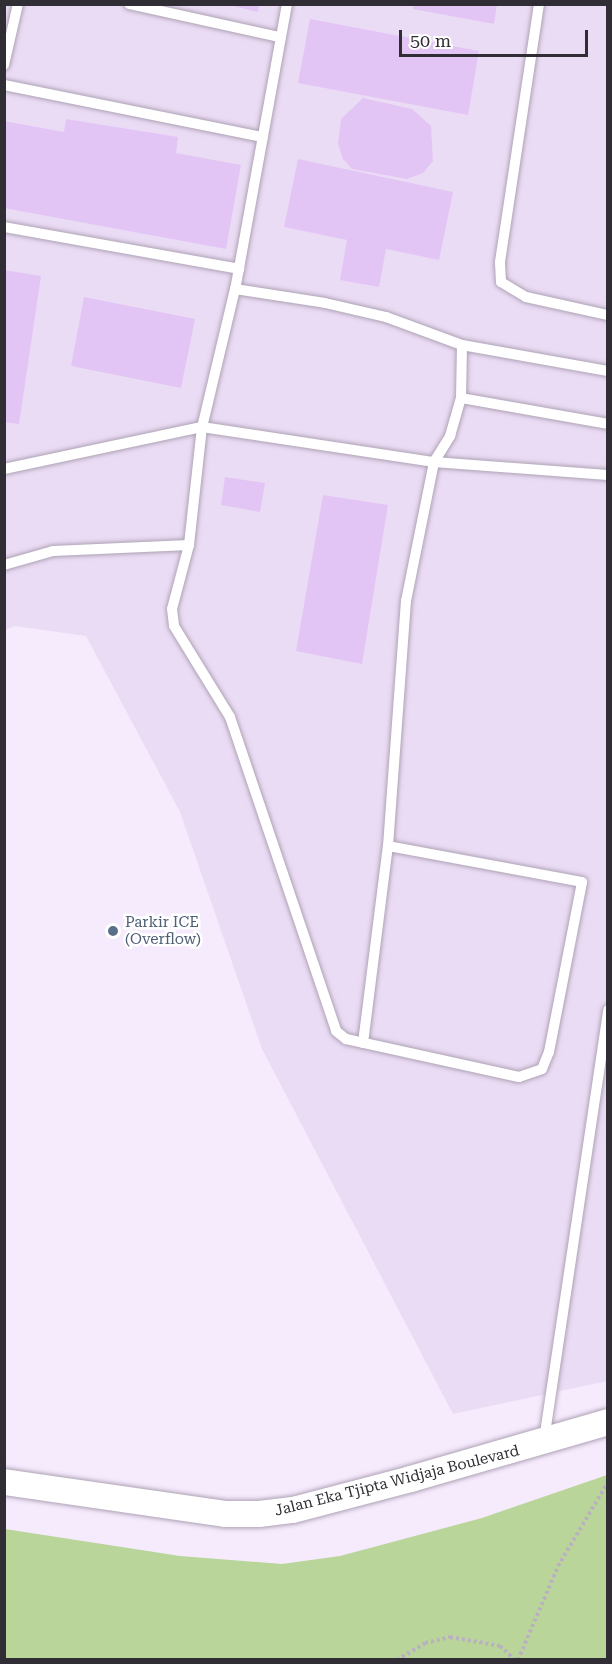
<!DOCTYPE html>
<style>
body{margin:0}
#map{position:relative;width:612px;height:1664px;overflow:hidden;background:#f6eafd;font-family:"Roboto Serif",serif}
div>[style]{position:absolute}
.built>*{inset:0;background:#ebdcf5}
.green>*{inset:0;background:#b9d599}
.building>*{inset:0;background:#e3c5f5}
.path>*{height:4px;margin-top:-2px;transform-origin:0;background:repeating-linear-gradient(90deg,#bab1c0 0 3px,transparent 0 6px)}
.roads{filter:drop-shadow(0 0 2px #aea3b5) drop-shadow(0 0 2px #aea3b5)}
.service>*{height:10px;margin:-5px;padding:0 5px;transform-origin:5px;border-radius:5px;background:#fff}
.tertiary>*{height:26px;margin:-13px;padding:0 13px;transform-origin:13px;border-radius:13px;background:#fff}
.dots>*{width:16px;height:16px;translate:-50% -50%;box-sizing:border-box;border:3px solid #fff;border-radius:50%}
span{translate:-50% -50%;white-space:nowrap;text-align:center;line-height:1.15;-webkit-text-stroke:5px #fff;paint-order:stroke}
.service-label{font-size:15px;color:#4e5e75}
.left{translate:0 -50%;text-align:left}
.street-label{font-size:15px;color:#312d34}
.frame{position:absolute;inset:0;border:6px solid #312d34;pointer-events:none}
.scale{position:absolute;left:399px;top:30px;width:189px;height:27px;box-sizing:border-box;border:3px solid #312d34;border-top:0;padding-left:8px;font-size:18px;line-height:21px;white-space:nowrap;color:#312d34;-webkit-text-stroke:4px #fff;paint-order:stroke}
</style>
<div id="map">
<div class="built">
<i style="clip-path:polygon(5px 5px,607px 5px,607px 1381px,453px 1414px,262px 1049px,180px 812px,86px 636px,15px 626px,5px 630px)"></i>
</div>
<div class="green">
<i style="clip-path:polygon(607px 1475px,607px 1659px,5px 1659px,5px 1529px,180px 1556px,282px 1564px,340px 1556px,482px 1518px)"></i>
</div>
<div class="building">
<i style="clip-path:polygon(225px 4px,259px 4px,258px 12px)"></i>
<i style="clip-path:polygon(414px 4px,497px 4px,494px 24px,413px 9px)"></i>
<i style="clip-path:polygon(310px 19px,479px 51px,468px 115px,298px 83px)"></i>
<i style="clip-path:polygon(363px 98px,412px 109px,431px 126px,433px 161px,423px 173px,407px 179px,352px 169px,343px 159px,338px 144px,341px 119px)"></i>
<i style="clip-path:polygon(66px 119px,178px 137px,176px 153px,241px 165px,226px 249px,4px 208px,4px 121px,64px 132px)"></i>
<i style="clip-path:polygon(298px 159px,453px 192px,439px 260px,386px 249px,379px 287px,340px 280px,347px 240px,284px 227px)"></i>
<i style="clip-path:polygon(4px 270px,41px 276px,19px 424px,4px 422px)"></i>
<i style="clip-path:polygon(84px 297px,195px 319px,181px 388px,71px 366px)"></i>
<i style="clip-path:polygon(225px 477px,265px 483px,260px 512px,221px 505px)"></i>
<i style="clip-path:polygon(323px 495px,388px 505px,362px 664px,296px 651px)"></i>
</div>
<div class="path">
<i style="left:397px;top:1660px;width:33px;rotate:-31deg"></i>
<i style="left:425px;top:1643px;width:26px;rotate:-13deg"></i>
<i style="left:450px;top:1637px;width:51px;rotate:10.2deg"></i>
<i style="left:500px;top:1646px;width:21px;rotate:43deg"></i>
<i style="left:518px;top:1660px;width:102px;rotate:-66.9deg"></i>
<i style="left:558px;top:1566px;width:98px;rotate:-59.2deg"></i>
</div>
<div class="roads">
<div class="service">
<i style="left:129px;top:4px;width:154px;rotate:12.4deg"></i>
<i style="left:287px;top:4px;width:290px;rotate:100.3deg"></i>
<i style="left:235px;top:289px;width:142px;rotate:103.4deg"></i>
<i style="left:202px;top:427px;width:119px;rotate:96.3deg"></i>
<i style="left:189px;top:545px;width:66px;rotate:104.9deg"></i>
<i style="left:172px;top:609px;width:17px;rotate:83deg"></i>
<i style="left:174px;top:626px;width:107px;rotate:58.4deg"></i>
<i style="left:230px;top:717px;width:331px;rotate:71.3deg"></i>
<i style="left:336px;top:1031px;width:13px;rotate:39deg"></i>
<i style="left:346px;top:1039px;width:177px;rotate:12.4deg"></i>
<i style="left:519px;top:1077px;width:24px;rotate:-19deg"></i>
<i style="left:542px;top:1069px;width:18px;rotate:-68deg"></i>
<i style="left:549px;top:1052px;width:173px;rotate:-79deg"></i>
<i style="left:582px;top:882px;width:197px;rotate:-169.5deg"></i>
<i style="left:539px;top:4px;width:262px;rotate:98.6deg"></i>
<i style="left:500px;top:263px;width:19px;rotate:87deg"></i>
<i style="left:501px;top:282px;width:29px;rotate:31deg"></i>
<i style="left:526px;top:297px;width:84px;rotate:12.4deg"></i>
<i style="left:4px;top:65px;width:63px;rotate:-77.1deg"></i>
<i style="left:4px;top:85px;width:264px;rotate:11.4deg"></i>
<i style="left:4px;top:227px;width:239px;rotate:10.1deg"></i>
<i style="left:235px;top:289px;width:91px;rotate:8.8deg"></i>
<i style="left:325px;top:303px;width:63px;rotate:12.9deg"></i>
<i style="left:386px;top:317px;width:81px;rotate:20.2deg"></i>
<i style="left:462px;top:345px;width:148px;rotate:10.1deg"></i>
<i style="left:461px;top:398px;width:149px;rotate:10deg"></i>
<i style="left:4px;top:469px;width:202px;rotate:-12deg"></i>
<i style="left:202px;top:427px;width:235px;rotate:8.6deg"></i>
<i style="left:434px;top:462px;width:174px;rotate:4.3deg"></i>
<i style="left:4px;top:565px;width:51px;rotate:-15.9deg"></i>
<i style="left:53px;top:551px;width:136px;rotate:-2.5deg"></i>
<i style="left:363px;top:1043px;width:199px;rotate:-82.8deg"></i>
<i style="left:388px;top:846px;width:246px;rotate:-85.8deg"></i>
<i style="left:406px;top:601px;width:142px;rotate:-78.6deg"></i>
<i style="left:434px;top:462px;width:31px;rotate:-58deg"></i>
<i style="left:450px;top:436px;width:40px;rotate:-74deg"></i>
<i style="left:461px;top:398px;width:53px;rotate:-88.9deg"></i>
<i style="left:544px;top:1440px;width:435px;rotate:-81.5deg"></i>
</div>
<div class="tertiary">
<i style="left:4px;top:1482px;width:223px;rotate:8.2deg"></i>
<i style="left:225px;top:1514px;width:34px"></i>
<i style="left:259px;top:1514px;width:34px;rotate:-7deg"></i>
<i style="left:293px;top:1510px;width:122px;rotate:-14.7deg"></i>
<i style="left:411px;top:1479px;width:205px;rotate:-16.1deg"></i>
</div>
</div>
<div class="dots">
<i style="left:113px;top:931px;background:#5c6f8a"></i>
</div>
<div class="service-label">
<span class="left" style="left:125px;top:931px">Parkir ICE<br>(Overflow)</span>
</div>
<div class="street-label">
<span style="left:397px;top:1481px;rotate:-14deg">Jalan Eka Tjipta Widjaja Boulevard</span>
</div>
<div class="frame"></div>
<div class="scale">50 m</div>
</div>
